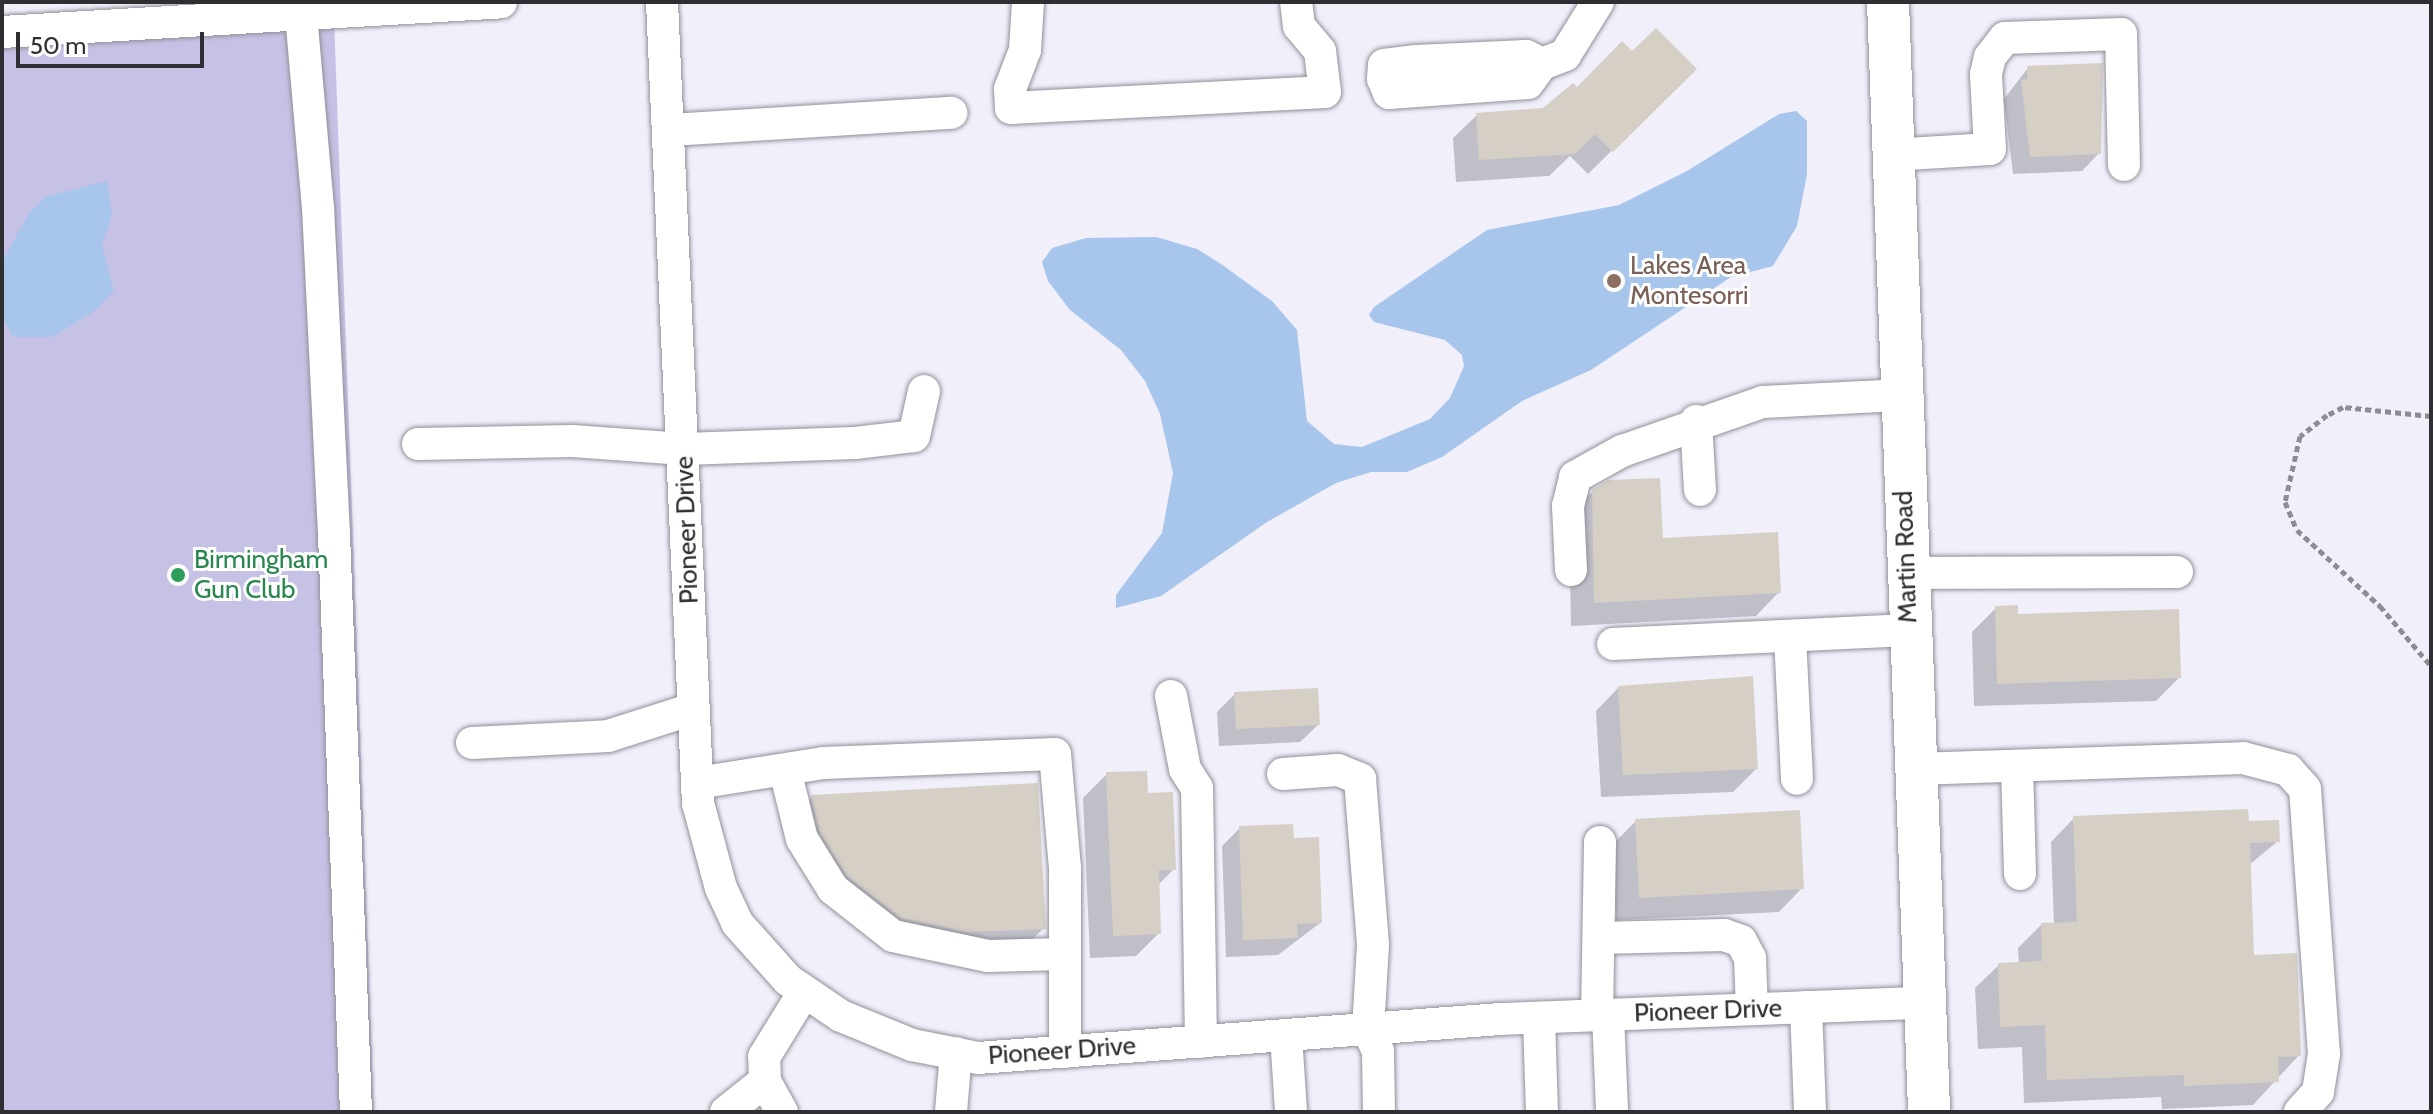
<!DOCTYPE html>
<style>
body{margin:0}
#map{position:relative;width:2433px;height:1114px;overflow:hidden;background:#f0effa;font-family:Cabin,sans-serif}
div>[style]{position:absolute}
.green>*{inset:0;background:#c6c2e5}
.water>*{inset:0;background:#a8c6ec}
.shadow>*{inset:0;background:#0003}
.building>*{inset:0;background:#d6cfc6}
.path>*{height:5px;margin-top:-2.5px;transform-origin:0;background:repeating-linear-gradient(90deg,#8d8c93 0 6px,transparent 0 10px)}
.roads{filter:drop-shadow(0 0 2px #91909a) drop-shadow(0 0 2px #91909a)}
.minor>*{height:32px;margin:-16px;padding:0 16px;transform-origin:16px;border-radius:16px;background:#fff}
.major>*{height:42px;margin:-21px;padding:0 21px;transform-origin:21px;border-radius:21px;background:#fff}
.dots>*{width:22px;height:22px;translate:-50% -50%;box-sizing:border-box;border:4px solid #fefefe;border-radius:50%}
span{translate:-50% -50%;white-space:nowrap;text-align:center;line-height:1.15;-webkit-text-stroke:6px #fefefe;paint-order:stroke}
.education-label{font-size:26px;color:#785e54}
.left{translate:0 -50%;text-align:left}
.street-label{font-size:26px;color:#2f2e32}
.leisure-label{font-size:26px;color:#27864d}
.frame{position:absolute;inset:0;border:4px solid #2f2e32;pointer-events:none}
.scale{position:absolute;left:16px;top:32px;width:188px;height:36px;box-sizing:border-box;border:4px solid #2f2e32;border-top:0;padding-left:10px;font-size:24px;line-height:28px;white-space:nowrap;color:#2f2e32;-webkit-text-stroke:6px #fefefe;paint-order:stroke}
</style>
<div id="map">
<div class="green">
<i style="clip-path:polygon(334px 18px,374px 1112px,2px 1112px,2px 38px)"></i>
</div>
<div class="water">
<i style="clip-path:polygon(1796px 111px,1807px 121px,1807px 174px,1797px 226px,1773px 266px,1731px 277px,1591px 370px,1522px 401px,1442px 457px,1407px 472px,1371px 472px,1336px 483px,1267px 522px,1161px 596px,1116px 608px,1116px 595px,1162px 533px,1173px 473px,1160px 414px,1145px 381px,1121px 350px,1070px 310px,1048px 281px,1042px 262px,1052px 248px,1086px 238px,1156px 237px,1197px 249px,1221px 264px,1272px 301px,1297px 330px,1307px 421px,1334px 444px,1362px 447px,1430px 419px,1450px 398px,1464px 366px,1462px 355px,1445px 340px,1374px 322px,1369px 315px,1374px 307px,1487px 230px,1619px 205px,1687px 171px,1779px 114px)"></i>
<i style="clip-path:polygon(107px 181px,112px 215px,102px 245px,114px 291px,93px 312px,52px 337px,13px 337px,2px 317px,2px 262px,29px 213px,45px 197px)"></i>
</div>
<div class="shadow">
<i style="clip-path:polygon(1632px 54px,1694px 69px,1588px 174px,1570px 156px,1549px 176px,1456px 182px,1453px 138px,1477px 115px,1544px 110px)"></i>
<i style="clip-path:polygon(2028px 68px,2099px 153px,2082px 171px,2013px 174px,2004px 99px)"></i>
<i style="clip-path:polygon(1593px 491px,1661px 540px,1779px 592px,1756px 616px,1571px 626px,1569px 515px)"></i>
<i style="clip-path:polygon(1996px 608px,2016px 616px,2179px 678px,2156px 701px,1974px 706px,1972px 632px)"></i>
<i style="clip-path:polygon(1619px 687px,1756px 769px,1733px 792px,1601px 797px,1596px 711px)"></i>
<i style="clip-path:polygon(1235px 694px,1318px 725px,1300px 742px,1219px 746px,1217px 712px)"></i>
<i style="clip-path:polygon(1107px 774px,1146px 795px,1174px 869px,1157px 886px,1159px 933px,1136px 956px,1090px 958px,1083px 798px)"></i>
<i style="clip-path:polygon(812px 797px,1044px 928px,1023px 948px,880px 938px,791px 817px)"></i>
<i style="clip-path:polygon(2074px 818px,2247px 823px,2278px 841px,2249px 865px,2252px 957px,2299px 1055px,2253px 1105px,2162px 1109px,2161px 1097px,2024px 1103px,2022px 1047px,1978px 1049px,1975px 988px,1999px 965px,2019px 964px,2018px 948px,2041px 925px,2054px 924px,2051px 842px)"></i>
<i style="clip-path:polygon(1636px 821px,1802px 888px,1779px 912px,1616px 920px,1613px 844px)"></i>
<i style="clip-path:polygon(1240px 828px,1292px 840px,1320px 923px,1278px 955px,1226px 957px,1222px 846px)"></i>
</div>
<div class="building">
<i style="clip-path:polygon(1656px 28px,1697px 69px,1613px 152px,1595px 134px,1575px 154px,1479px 160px,1476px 113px,1543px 108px,1573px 83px,1577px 87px,1622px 41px,1632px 51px)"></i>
<i style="clip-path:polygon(2103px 63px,2101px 154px,2030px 157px,2021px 80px,2027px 79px,2027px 66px)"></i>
<i style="clip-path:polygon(1660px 478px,1663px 538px,1778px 532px,1781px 593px,1594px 603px,1592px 490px,1608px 480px)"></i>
<i style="clip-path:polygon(2018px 605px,2018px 614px,2179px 609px,2181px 678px,1997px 684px,1995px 606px)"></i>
<i style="clip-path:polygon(1753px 676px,1758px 769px,1623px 775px,1618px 686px)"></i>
<i style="clip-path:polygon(1318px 688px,1320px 725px,1236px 729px,1234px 692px)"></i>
<i style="clip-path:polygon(1147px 771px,1148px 793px,1173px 792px,1176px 870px,1159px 870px,1161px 934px,1113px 936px,1106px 772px)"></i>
<i style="clip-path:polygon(1038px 783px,1046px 929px,967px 932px,901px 918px,847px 876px,820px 832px,811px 795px)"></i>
<i style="clip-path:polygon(2248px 809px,2249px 821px,2279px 820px,2280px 842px,2250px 843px,2254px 955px,2297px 953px,2301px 1056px,2278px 1057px,2279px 1082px,2184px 1086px,2184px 1075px,2047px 1080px,2045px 1025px,2000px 1027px,1998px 963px,2042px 961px,2041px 923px,2077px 922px,2073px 816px)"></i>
<i style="clip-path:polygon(1800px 810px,1804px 889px,1639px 898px,1635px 819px)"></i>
<i style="clip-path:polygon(1293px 824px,1294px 838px,1319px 837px,1322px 923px,1297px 924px,1298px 938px,1243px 940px,1239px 826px)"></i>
</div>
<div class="path">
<i style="left:2431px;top:416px;width:88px;rotate:-174.2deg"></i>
<i style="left:2343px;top:407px;width:18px;rotate:153deg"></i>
<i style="left:2327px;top:415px;width:34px;rotate:142deg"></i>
<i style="left:2300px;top:436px;width:68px;rotate:102.8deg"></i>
<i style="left:2285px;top:502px;width:30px;rotate:67deg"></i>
<i style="left:2297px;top:530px;width:113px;rotate:42.5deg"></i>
<i style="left:2380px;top:606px;width:79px;rotate:49.6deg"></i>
</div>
<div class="roads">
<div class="minor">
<i style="left:662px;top:2px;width:802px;rotate:87.43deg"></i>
<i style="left:698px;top:803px;width:88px;rotate:74.9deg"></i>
<i style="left:721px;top:888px;width:38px;rotate:65deg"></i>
<i style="left:737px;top:923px;width:76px;rotate:48.2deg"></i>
<i style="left:788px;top:980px;width:64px;rotate:34.2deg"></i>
<i style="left:841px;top:1016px;width:77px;rotate:22.2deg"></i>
<i style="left:912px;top:1045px;width:67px;rotate:11.1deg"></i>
<i style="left:978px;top:1058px;width:523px;rotate:-4.27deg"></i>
<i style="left:1500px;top:1019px;width:425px;rotate:-2.2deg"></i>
<i style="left:1028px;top:2px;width:48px;rotate:93.6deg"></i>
<i style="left:1025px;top:50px;width:42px;rotate:111deg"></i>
<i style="left:1010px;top:89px;width:19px;rotate:87deg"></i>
<i style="left:1011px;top:108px;width:314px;rotate:-2.9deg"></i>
<i style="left:1325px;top:92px;width:41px;rotate:-97deg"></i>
<i style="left:1320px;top:51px;width:33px;rotate:-130deg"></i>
<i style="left:1299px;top:26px;width:24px;rotate:-97deg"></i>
<i style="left:301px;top:14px;width:194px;rotate:85deg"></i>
<i style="left:318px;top:207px;width:327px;rotate:87.2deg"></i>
<i style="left:334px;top:534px;width:578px;rotate:87.82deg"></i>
<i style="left:2px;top:32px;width:500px;rotate:-3.4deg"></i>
<i style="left:1542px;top:64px;width:18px;rotate:-153deg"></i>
<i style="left:1526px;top:56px;width:110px;rotate:177.4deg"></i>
<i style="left:1416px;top:61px;width:32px;rotate:173deg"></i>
<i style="left:1384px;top:65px;width:14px;rotate:94deg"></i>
<i style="left:1383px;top:79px;width:15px;rotate:67deg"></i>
<i style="left:1389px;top:93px;width:139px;rotate:-4.1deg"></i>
<i style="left:1528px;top:83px;width:24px;rotate:-54deg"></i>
<i style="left:1542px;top:64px;width:25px;rotate:-21deg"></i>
<i style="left:1565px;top:55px;width:62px;rotate:-58.1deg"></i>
<i style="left:670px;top:130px;width:282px;rotate:-3.5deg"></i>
<i style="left:1891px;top:155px;width:99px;rotate:-3.5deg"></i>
<i style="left:1990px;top:149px;width:75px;rotate:-93.1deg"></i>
<i style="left:1986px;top:74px;width:17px;rotate:-77deg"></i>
<i style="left:1990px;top:57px;width:24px;rotate:-52deg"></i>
<i style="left:2005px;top:38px;width:116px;rotate:-2deg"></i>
<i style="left:2121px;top:34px;width:131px;rotate:88.7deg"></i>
<i style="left:1696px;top:421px;width:69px;rotate:86.7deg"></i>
<i style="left:418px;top:444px;width:154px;rotate:-1.1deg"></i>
<i style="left:572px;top:441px;width:112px;rotate:4.1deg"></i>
<i style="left:684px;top:449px;width:171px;rotate:-2deg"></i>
<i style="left:855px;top:443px;width:59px;rotate:-6.8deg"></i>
<i style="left:914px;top:436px;width:46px;rotate:-77.5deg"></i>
<i style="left:1571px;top:570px;width:64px;rotate:-92.7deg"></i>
<i style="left:1568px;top:506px;width:30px;rotate:-76deg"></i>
<i style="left:1575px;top:477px;width:54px;rotate:-29deg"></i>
<i style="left:1622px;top:451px;width:149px;rotate:-19.2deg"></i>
<i style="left:1763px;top:402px;width:136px;rotate:-2.9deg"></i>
<i style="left:1906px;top:573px;width:271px;rotate:-0.2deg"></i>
<i style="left:1790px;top:636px;width:143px;rotate:87.2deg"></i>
<i style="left:1613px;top:644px;width:296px;rotate:-2.7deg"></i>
<i style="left:1171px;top:696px;width:74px;rotate:79.1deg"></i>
<i style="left:1185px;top:769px;width:22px;rotate:58deg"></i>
<i style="left:1197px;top:788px;width:254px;rotate:89.1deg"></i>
<i style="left:472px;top:743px;width:136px;rotate:-2.9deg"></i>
<i style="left:608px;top:736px;width:89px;rotate:-17.6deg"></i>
<i style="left:2017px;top:766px;width:108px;rotate:88.4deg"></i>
<i style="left:1915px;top:769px;width:328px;rotate:-1.9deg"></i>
<i style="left:2243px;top:758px;width:47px;rotate:14.9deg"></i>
<i style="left:2288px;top:770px;width:25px;rotate:48deg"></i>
<i style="left:2305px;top:789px;width:266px;rotate:85.9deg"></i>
<i style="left:2324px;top:1054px;width:38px;rotate:99deg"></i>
<i style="left:2318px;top:1092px;width:27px;rotate:132deg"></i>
<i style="left:785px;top:770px;width:71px;rotate:76.2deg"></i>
<i style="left:802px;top:839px;width:59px;rotate:58.2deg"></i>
<i style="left:833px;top:889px;width:76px;rotate:38.1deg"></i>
<i style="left:893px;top:936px;width:97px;rotate:11.9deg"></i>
<i style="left:988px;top:956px;width:75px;rotate:-1.5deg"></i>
<i style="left:1283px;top:774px;width:55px;rotate:-4.2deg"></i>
<i style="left:1338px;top:770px;width:24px;rotate:22deg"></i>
<i style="left:1360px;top:779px;width:167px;rotate:85.5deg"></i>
<i style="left:1373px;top:945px;width:84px;rotate:93.4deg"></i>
<i style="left:1368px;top:1029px;width:24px;rotate:66deg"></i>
<i style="left:1378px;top:1051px;width:61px;rotate:89.1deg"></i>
<i style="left:697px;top:783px;width:128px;rotate:-9deg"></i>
<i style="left:823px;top:763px;width:232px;rotate:-2.2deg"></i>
<i style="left:1055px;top:754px;width:114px;rotate:85deg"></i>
<i style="left:1065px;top:868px;width:184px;rotate:90deg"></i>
<i style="left:1599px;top:938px;width:125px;rotate:-1.4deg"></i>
<i style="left:1724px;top:935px;width:18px;rotate:19deg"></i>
<i style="left:1741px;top:941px;width:19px;rotate:62deg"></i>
<i style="left:1750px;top:958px;width:51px;rotate:87.8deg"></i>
<i style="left:1806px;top:1007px;width:105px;rotate:87.8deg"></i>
<i style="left:1608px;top:1015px;width:97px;rotate:87.6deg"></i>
<i style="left:1597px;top:1016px;width:174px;rotate:-89deg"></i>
<i style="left:1539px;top:1018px;width:94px;rotate:88.2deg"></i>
<i style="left:1286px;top:1036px;width:76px;rotate:86.2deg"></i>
<i style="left:726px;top:1112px;width:50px;rotate:-38.5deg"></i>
<i style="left:782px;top:1112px;width:35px;rotate:-119deg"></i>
<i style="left:765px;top:1081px;width:24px;rotate:-92deg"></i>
<i style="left:764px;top:1057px;width:76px;rotate:-58.4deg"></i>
<i style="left:951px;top:1112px;width:59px;rotate:-85.2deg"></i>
</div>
<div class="major">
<i style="left:1888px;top:2px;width:1111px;rotate:87.88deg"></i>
</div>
</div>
<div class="dots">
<i style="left:1614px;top:281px;background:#8d6e63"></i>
<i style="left:178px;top:575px;background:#2e9e5b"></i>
</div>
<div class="education-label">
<span class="left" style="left:1630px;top:281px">Lakes Area<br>Montesorri</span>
</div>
<div class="street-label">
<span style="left:687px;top:530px;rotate:-92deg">Pioneer Drive</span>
<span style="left:1906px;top:557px;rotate:-92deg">Martin Road</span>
<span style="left:1708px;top:1011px;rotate:-2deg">Pioneer Drive</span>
<span style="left:1062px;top:1051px;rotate:-4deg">Pioneer Drive</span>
</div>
<div class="leisure-label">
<span class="left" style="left:194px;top:575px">Birmingham<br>Gun Club</span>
</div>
<div class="frame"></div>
<div class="scale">50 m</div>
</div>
